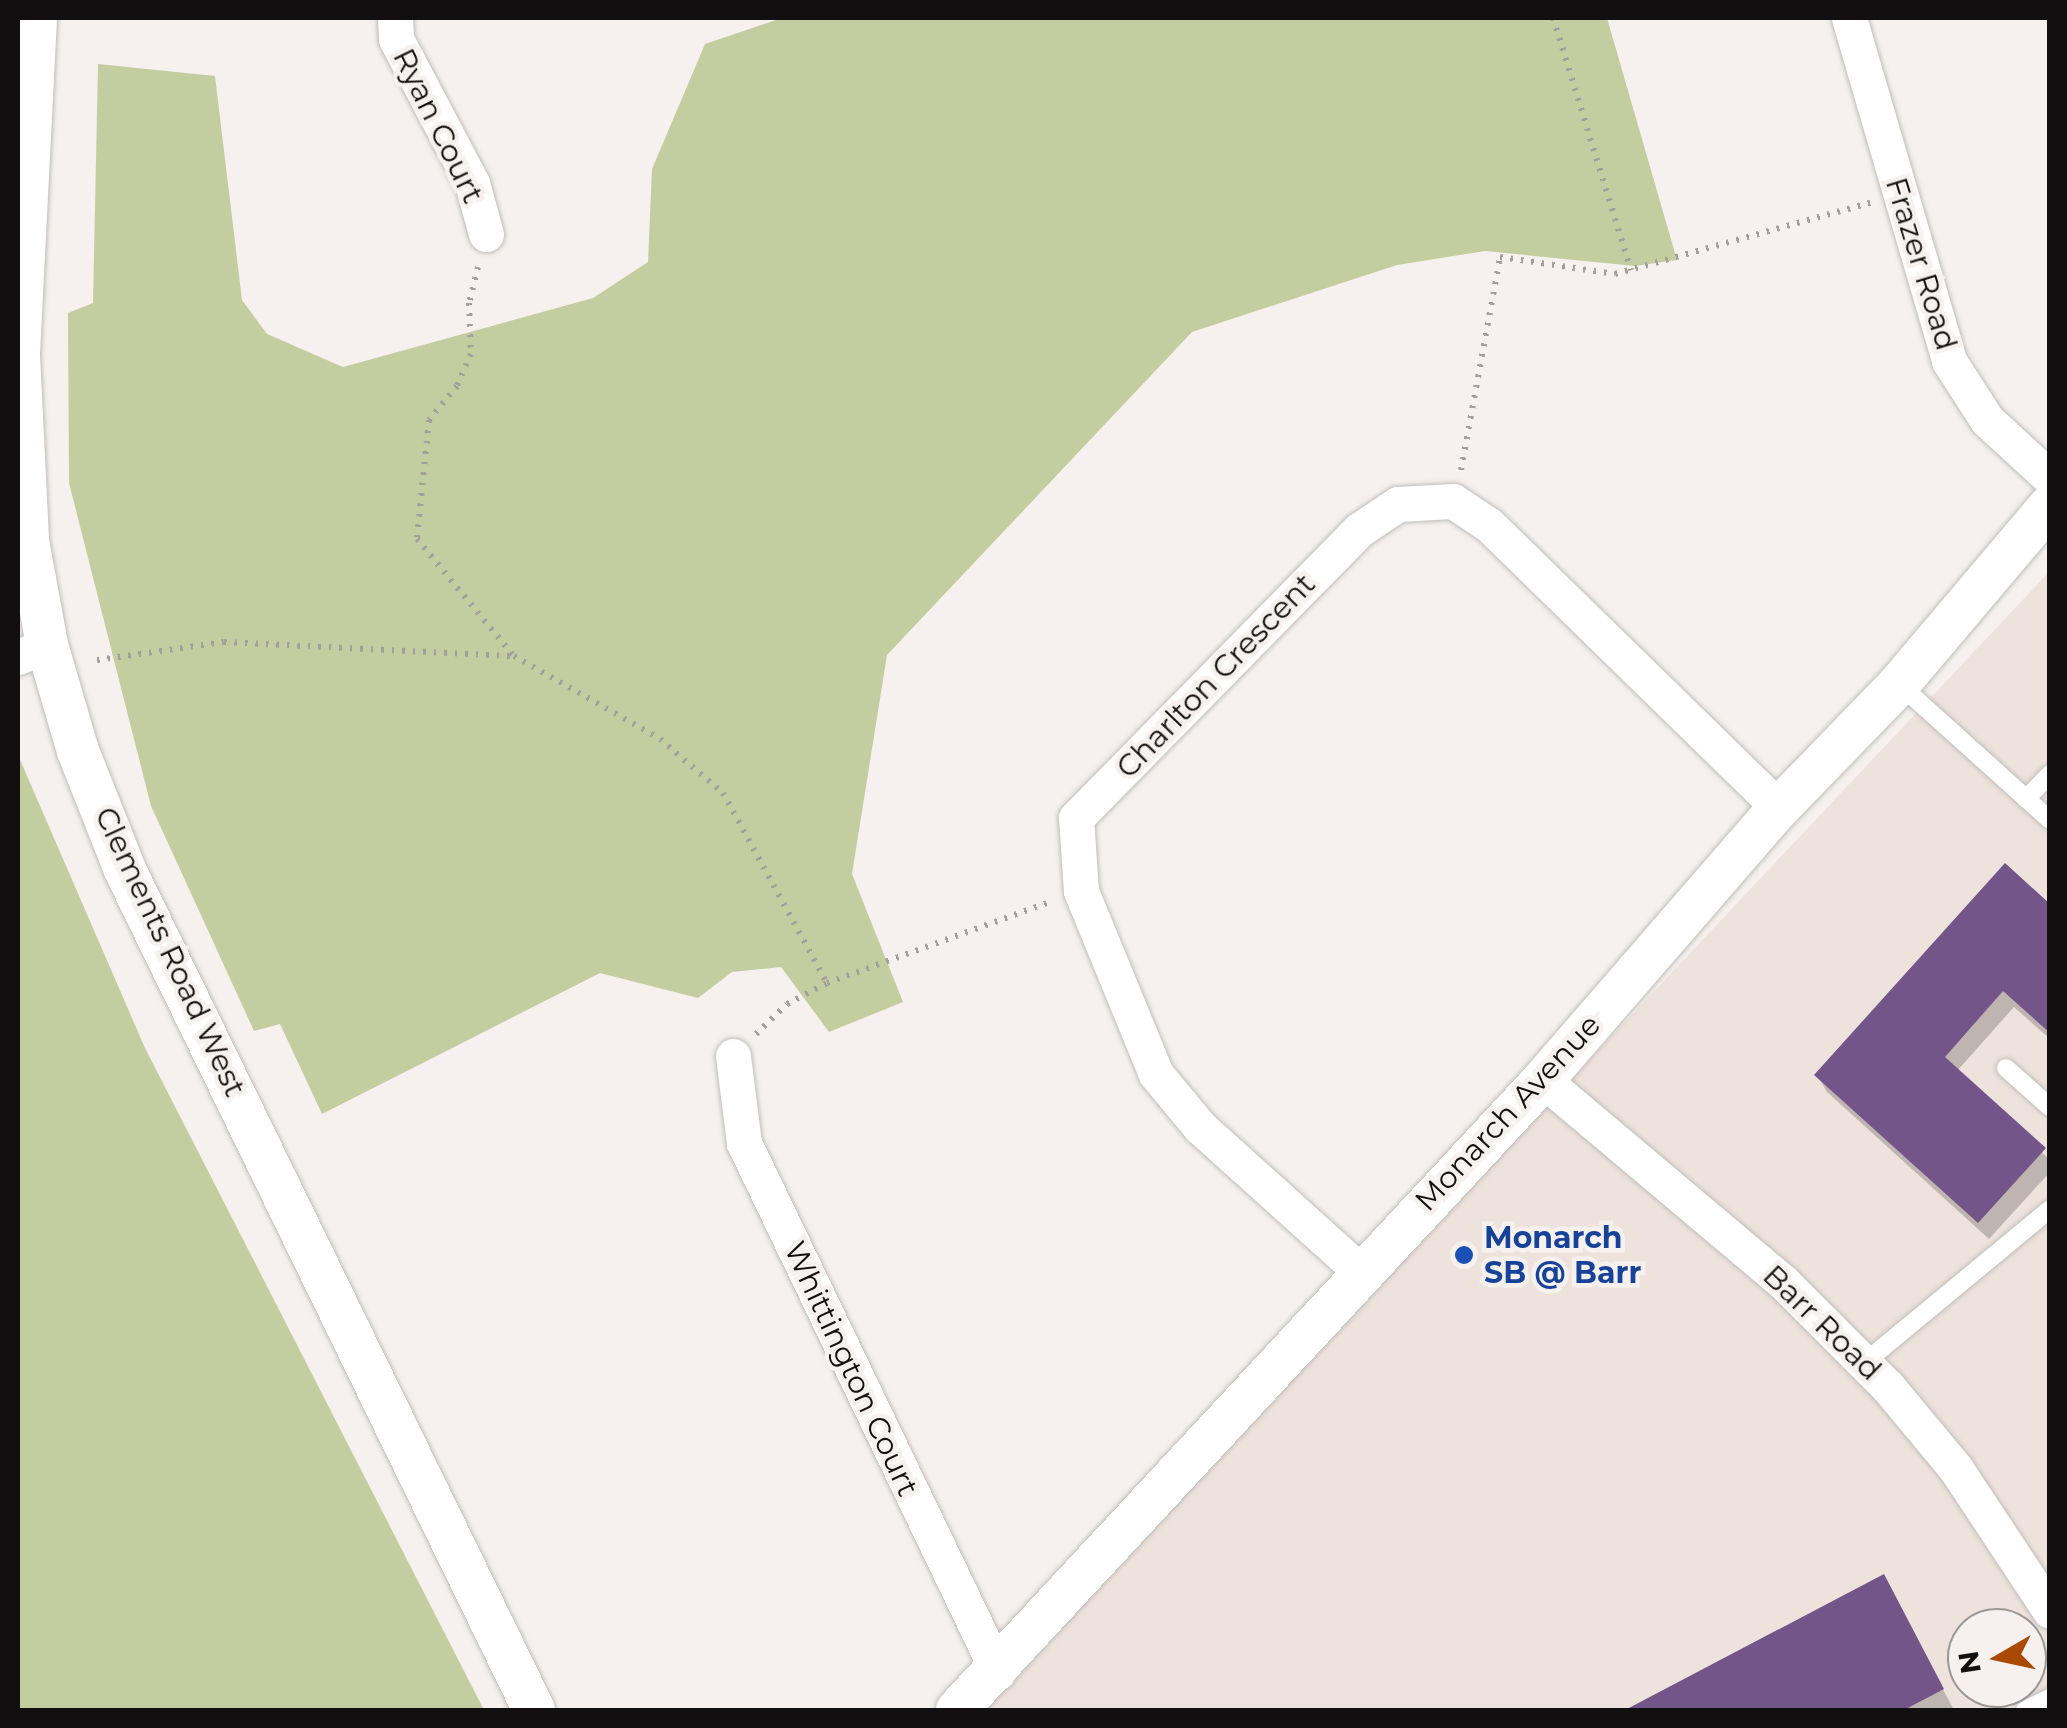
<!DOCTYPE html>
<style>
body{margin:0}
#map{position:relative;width:2067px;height:1728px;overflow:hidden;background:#f6f1ee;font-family:Montserrat,sans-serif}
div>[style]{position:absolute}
.built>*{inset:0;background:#eee3dc}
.green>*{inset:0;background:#c4cd9f}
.shadow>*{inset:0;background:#0003}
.building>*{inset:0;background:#73558a}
.path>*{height:6px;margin-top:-3px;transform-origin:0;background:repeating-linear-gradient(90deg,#a39f9d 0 2.5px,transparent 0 10.5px)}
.roads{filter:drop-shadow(0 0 2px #c1bdba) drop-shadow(0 0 2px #c1bdba)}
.service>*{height:18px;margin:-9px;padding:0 9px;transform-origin:9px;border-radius:9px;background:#fff}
.minor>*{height:35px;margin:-17.5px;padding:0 17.5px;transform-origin:17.5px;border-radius:17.5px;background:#fff}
.tertiary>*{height:42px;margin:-21px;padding:0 21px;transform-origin:21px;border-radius:21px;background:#fff}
.dots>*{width:28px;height:28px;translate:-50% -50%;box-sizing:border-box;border:5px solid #f6f1ee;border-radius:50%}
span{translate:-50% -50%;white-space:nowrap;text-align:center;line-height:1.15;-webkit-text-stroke:9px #f6f1ee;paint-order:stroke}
.street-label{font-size:30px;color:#110f0f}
.transit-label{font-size:30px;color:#164399;font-weight:700}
.left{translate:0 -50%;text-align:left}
.frame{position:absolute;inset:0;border:20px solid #110f0f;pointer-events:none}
.north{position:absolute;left:1947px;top:1608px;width:100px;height:100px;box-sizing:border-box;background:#f6f1ee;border:2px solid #9a9795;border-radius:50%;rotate:261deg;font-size:28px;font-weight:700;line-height:40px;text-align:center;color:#110f0f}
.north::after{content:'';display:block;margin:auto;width:35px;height:45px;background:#a94902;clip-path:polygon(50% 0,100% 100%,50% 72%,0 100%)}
</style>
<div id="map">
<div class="built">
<i style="clip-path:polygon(evenodd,2049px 572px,2049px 1710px,976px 1710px,1628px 1019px,2049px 572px,1967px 1628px,2027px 1628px,2027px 1688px,1967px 1688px,1967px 1628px)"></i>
</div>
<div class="green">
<i style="clip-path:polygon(782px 18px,1607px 18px,1677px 260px,1635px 266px,1485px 251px,1397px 265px,1192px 332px,887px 655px,852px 874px,903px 1002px,829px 1032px,781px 967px,732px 972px,698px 998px,600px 973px,322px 1114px,280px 1024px,254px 1031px,151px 806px,69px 483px,68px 313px,93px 303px,98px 64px,215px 76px,242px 300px,267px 334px,343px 367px,593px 298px,648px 262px,652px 169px,705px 44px)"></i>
<i style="clip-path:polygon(18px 755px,145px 1048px,484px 1710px,18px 1710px)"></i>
</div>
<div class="shadow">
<i style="clip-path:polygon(2050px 907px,2050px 1039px,2014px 1007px,1957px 1071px,2050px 1160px,2050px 1172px,1989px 1239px,1827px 1092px,1817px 1075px)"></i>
<i style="clip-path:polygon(1883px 1578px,1954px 1710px,1630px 1710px)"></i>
</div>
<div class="building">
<i style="clip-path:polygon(2005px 863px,2050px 904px,2050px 1033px,2003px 991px,1945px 1057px,2046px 1148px,1978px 1223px,1814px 1075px)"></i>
<i style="clip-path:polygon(1884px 1574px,1944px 1689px,1904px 1710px,1625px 1710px)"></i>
</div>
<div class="path">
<i style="left:1553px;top:18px;width:264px;rotate:72.8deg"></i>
<i style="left:478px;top:267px;width:37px;rotate:104deg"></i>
<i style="left:469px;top:303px;width:51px;rotate:87.8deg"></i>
<i style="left:471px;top:354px;width:35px;rotate:114deg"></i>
<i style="left:457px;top:386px;width:44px;rotate:129.5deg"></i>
<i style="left:429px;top:420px;width:120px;rotate:95.8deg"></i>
<i style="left:417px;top:539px;width:151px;rotate:50.4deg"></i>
<i style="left:1461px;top:470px;width:217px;rotate:-79.6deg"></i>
<i style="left:1500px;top:257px;width:116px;rotate:8.4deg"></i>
<i style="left:1615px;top:274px;width:265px;rotate:-15.6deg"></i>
<i style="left:97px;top:660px;width:128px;rotate:-8.1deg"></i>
<i style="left:224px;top:642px;width:290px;rotate:2.8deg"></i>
<i style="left:514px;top:656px;width:168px;rotate:29.6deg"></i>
<i style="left:660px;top:739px;width:83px;rotate:40.6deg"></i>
<i style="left:723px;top:793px;width:217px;rotate:61.3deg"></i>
<i style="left:756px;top:1034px;width:43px;rotate:-44.1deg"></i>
<i style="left:787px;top:1004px;width:45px;rotate:-27.7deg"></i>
<i style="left:827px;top:983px;width:239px;rotate:-20deg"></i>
</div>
<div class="roads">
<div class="service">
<i style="left:1899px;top:684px;width:203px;rotate:42deg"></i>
<i style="left:2026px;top:799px;width:35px;rotate:-46deg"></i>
<i style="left:2006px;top:1068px;width:59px;rotate:41.6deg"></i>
<i style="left:1864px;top:1363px;width:241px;rotate:-39.6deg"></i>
<i style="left:2025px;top:1710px;width:28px;rotate:-26deg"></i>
</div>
<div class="minor">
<i style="left:395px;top:18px;width:21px;rotate:87deg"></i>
<i style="left:396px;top:39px;width:163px;rotate:62.2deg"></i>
<i style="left:472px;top:183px;width:53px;rotate:74.6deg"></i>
<i style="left:1849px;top:18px;width:357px;rotate:73.7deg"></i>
<i style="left:1949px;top:361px;width:70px;rotate:57.2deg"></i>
<i style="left:1987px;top:420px;width:86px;rotate:42.6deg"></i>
<i style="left:18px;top:657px;width:31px;rotate:-22deg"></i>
<i style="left:733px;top:1056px;width:88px;rotate:82.8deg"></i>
<i style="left:744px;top:1143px;width:587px;rotate:64.35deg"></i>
<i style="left:1543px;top:1080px;width:315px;rotate:40.1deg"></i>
<i style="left:1784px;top:1283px;width:147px;rotate:45deg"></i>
<i style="left:1888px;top:1387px;width:107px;rotate:50.3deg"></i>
<i style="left:1956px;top:1469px;width:170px;rotate:56.5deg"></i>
<i style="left:1360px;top:1271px;width:215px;rotate:-138deg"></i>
<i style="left:1200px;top:1127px;width:69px;rotate:-129.7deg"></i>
<i style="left:1156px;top:1074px;width:198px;rotate:-112.3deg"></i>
<i style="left:1081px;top:891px;width:73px;rotate:-93.9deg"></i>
<i style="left:1076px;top:818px;width:404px;rotate:-45.5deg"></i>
<i style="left:1359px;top:530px;width:47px;rotate:-33.7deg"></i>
<i style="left:1398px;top:504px;width:55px;rotate:-3.1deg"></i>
<i style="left:1453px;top:501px;width:43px;rotate:33.7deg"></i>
<i style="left:1489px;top:525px;width:405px;rotate:44.3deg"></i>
</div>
<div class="tertiary">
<i style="left:36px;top:18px;width:337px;rotate:92.9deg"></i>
<i style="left:19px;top:355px;width:186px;rotate:87.2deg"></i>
<i style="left:28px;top:541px;width:106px;rotate:79.6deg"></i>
<i style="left:47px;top:645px;width:110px;rotate:73.7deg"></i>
<i style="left:78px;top:751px;width:128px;rotate:68.4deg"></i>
<i style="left:125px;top:870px;width:934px;rotate:64.04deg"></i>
<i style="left:957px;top:1710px;width:860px;rotate:-47.07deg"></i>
<i style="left:1543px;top:1080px;width:360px;rotate:-49.1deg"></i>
<i style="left:1779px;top:808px;width:173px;rotate:-45.9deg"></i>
<i style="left:1899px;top:684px;width:234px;rotate:-49.8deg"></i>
</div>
</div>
<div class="dots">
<i style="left:1464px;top:1255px;background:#1a4fb4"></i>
</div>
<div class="street-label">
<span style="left:438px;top:126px;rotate:64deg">Ryan Court</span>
<span style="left:1921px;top:264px;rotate:73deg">Frazer Road</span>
<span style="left:1216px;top:676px;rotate:-46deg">Charlton Crescent</span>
<span style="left:170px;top:952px;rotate:65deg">Clements Road West</span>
<span style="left:1508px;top:1113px;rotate:-47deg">Monarch Avenue</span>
<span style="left:1822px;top:1323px;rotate:44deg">Barr Road</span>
<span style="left:851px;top:1369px;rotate:65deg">Whittington Court</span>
</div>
<div class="transit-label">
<span class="left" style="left:1484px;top:1255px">Monarch<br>SB @ Barr</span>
</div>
<div class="frame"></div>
<div class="north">N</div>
</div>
